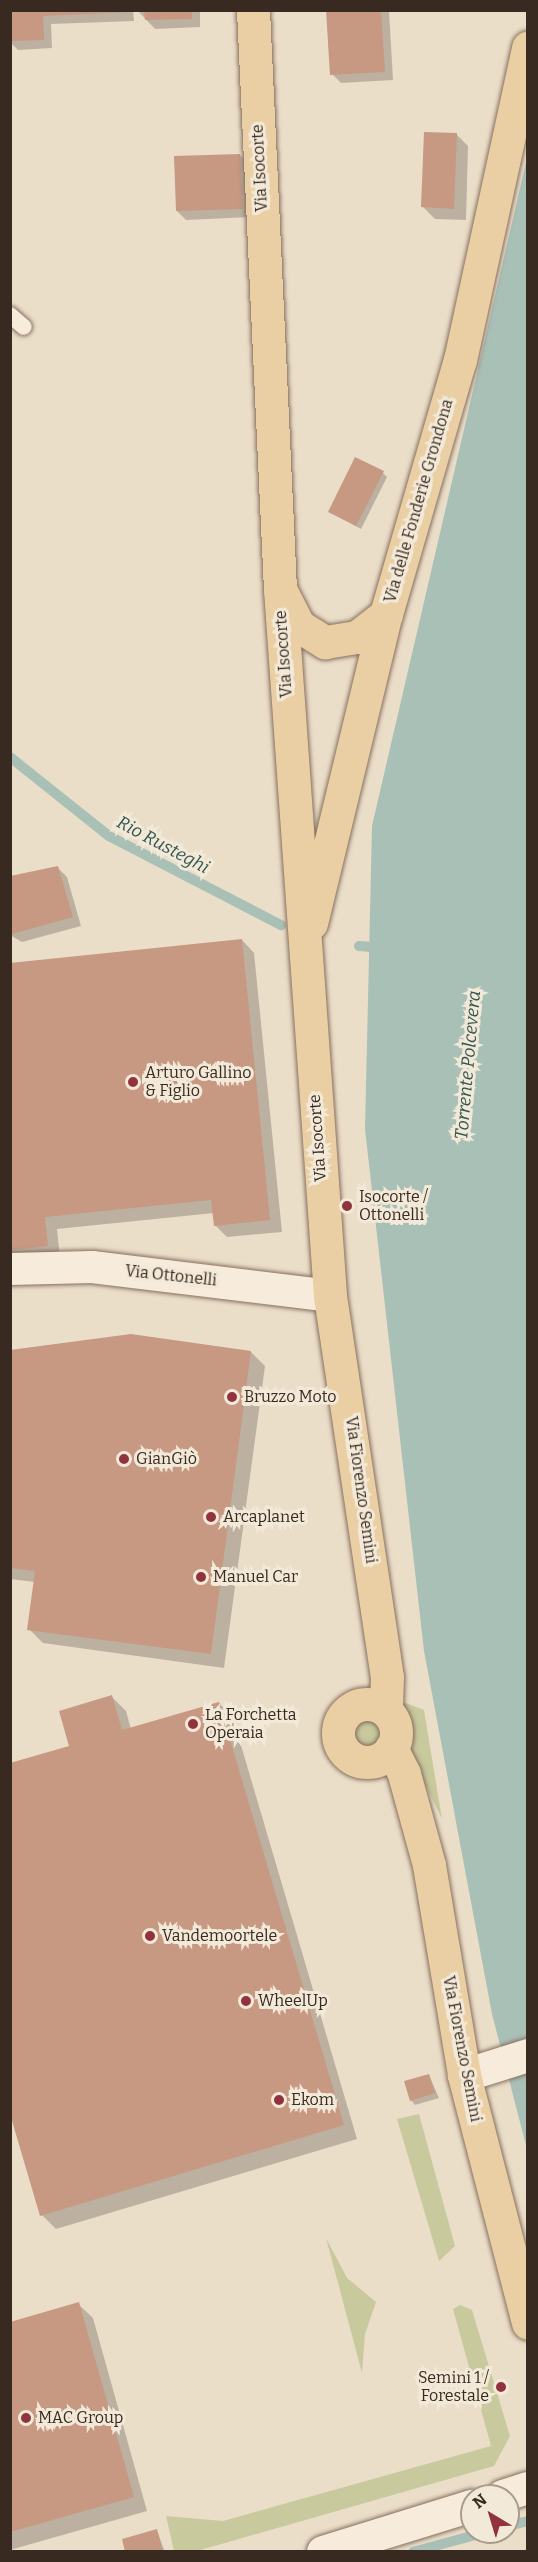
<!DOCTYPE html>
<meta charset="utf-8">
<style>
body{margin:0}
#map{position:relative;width:538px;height:2562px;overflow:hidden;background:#ebdec9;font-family:Bitter,serif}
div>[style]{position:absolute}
.green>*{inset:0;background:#c8c99d}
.round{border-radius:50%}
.water>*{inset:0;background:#a9c0b7}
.shadow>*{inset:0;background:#0003}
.stream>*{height:10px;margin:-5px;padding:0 5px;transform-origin:5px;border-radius:5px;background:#a9c0b7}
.building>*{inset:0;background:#c79882}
.roads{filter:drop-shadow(0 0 2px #86705f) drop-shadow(0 0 2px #86705f)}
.lane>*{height:16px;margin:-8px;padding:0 8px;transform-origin:8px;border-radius:8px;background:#f7ecdc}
.street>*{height:32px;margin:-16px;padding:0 16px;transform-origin:16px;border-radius:16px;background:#f7ecdc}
.secondary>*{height:33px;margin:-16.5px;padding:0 16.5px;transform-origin:16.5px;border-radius:16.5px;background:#f7ecdc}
.primary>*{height:33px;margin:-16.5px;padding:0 16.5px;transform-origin:16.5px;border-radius:16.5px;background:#ebcfa4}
.primary>.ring{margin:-16.5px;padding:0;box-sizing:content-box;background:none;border:33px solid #ebcfa4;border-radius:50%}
.dots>*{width:16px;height:16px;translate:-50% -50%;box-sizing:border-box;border:3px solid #f3e9d8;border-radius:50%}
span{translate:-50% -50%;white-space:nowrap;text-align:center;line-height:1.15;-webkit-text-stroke:6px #f3e9d8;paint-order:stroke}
.street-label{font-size:16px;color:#382a21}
.poi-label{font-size:16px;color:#382a21}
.left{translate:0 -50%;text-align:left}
.right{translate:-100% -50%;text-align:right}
.water-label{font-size:18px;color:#325751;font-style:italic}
.frame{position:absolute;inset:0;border:12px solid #382a21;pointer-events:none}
.north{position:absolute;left:460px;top:2484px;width:60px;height:60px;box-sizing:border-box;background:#f3e9d8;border:2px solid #a89d8f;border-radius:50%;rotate:322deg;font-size:16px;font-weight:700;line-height:24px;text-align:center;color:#382a21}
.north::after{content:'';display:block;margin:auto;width:21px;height:27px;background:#91333c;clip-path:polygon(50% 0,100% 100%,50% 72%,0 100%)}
</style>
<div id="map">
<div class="green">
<i style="clip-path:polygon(398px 1700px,424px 1710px,442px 1819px,403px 1739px,393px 1708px)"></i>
<i class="round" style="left:343px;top:1710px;width:46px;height:46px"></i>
<i style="clip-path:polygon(419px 2114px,455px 2246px,439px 2261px,397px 2119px)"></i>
<i style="clip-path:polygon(326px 2238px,347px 2278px,376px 2302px,365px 2334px,362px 2373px)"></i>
<i style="clip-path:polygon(460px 2305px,472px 2310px,510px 2436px,494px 2466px,197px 2551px,174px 2551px,166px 2516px,223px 2521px,491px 2446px,453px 2309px)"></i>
</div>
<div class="water">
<i style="clip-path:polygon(527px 158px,527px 2149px,492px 2014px,424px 1651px,365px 1129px,372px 826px)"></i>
</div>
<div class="shadow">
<i style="clip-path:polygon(10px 10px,133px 10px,134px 21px,51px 24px,52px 48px,18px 50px,10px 42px)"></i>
<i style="clip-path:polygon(137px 10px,200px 10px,200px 27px,155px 29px)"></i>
<i style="clip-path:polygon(328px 10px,389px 11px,393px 80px,341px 83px,332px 74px)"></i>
<i style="clip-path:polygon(456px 134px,468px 146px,466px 220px,435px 219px,423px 207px)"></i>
<i style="clip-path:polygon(240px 155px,249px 164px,251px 217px,186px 220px,177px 211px)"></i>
<i style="clip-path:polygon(383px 473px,387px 477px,361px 529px,330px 512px)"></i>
<i style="clip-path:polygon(58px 868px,67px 877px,81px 926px,22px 942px,10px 935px,10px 879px)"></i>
<i style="clip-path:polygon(242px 940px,254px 953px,282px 1232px,227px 1237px,215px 1225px,214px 1213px,57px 1229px,60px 1258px,10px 1263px,10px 964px)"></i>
<i style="clip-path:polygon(10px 1352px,251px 1352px,265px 1366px,224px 1668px,43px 1643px,29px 1629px,35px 1582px,10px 1579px)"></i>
<i style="clip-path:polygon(112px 1697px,126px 1711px,131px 1729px,219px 1703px,233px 1718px,357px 2139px,56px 2229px,42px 2215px,71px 1747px)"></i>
<i style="clip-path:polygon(429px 2075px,439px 2098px,415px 2105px,411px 2100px)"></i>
<i style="clip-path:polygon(78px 2304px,93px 2318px,147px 2511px,10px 2550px,10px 2323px)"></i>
<i style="clip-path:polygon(157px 2531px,165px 2552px,126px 2552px)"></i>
</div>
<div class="stream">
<i style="left:10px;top:757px;width:127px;rotate:38.6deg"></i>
<i style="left:109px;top:836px;width:194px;rotate:27.4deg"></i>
<i style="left:359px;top:946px;width:24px;rotate:5deg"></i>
<i style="left:508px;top:2526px;width:21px;rotate:-14deg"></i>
<i style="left:413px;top:2552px;width:76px;rotate:-15.3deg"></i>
</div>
<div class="building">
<i style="clip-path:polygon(10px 10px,129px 10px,129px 12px,43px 16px,44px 40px,10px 41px)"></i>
<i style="clip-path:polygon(144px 10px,192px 10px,192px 19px,145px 20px)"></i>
<i style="clip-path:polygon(326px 10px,381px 10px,385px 72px,330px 75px)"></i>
<i style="clip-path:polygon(424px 132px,457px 133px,454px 209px,421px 207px)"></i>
<i style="clip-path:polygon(240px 154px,243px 209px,176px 211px,174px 156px)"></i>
<i style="clip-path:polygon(355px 457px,384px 471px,356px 526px,328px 512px)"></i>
<i style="clip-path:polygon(58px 866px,73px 917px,12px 934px,10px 876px)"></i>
<i style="clip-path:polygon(242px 939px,270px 1220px,214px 1226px,211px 1200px,45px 1217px,48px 1246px,10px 1250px,10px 963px)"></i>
<i style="clip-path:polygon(131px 1334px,251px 1351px,211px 1654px,27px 1630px,35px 1571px,10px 1568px,10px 1350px)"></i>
<i style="clip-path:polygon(112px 1695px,122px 1730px,219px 1702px,344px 2125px,40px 2216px,10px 2114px,10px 1763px,69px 1746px,59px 1711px)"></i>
<i style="clip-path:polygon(429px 2074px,435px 2093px,410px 2101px,404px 2081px)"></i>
<i style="clip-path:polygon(79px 2302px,134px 2497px,10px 2532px,10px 2322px)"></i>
<i style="clip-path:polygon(157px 2529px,163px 2552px,125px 2552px,122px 2539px)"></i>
</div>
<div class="roads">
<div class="lane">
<i style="left:10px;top:315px;width:18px;rotate:41deg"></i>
</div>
<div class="street">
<i style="left:10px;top:1269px;width:82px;rotate:-1.4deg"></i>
<i style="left:92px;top:1267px;width:240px;rotate:6.9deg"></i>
<i style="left:503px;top:2496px;width:26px;rotate:-18deg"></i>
<i style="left:323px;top:2552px;width:156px;rotate:-17.2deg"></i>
</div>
<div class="secondary">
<i style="left:464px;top:2075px;width:67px;rotate:-17.4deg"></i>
</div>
<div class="primary">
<i style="left:253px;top:10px;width:580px;rotate:87.33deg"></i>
<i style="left:280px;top:589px;width:709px;rotate:85.95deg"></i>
<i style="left:330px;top:1296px;width:385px;rotate:81.5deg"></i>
<i style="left:387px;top:1677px;width:33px;rotate:92deg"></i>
<i style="left:282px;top:593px;width:37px;rotate:63deg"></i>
<i style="left:299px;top:626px;width:31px;rotate:32deg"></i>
<i style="left:325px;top:642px;width:32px;rotate:-9deg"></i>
<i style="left:357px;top:637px;width:37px;rotate:-38deg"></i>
<i style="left:311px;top:923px;width:318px;rotate:-76.4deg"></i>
<i style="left:386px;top:614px;width:265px;rotate:-73.8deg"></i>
<i style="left:460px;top:360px;width:320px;rotate:-77.7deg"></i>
<i class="ring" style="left:338px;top:1704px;width:25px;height:25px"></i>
<i style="left:391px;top:1748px;width:29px;rotate:63deg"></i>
<i style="left:404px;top:1774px;width:94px;rotate:74.6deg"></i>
<i style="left:429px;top:1865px;width:213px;rotate:80.5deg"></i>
<i style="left:464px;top:2075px;width:256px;rotate:75.5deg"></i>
</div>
</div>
<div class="dots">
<i style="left:133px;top:1082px;background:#91333c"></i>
<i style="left:347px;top:1206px;background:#91333c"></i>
<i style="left:232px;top:1397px;background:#91333c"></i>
<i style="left:124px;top:1459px;background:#91333c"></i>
<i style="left:211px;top:1517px;background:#91333c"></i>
<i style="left:201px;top:1577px;background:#91333c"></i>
<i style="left:193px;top:1724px;background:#91333c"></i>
<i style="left:150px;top:1936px;background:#91333c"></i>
<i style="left:246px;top:2001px;background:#91333c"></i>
<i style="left:279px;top:2100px;background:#91333c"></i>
<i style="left:501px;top:2387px;background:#91333c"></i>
<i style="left:26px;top:2418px;background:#91333c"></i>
</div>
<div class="street-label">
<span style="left:260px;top:168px;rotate:-93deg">Via Isocorte</span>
<span style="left:419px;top:501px;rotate:-74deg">Via delle Fonderie Grondona</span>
<span style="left:284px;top:654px;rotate:-94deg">Via Isocorte</span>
<span style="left:318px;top:1138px;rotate:-94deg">Via Isocorte</span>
<span style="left:171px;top:1276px;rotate:6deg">Via Ottonelli</span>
<span style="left:361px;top:1490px;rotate:82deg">Via Fiorenzo Semini</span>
<span style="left:462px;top:2049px;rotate:79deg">Via Fiorenzo Semini</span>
</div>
<div class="poi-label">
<span class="left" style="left:145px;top:1082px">Arturo Gallino<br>&amp; Figlio</span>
<span class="left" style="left:359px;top:1206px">Isocorte /<br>Ottonelli</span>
<span class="left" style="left:244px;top:1397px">Bruzzo Moto</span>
<span class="left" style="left:136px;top:1459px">GianGiò</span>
<span class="left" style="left:223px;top:1517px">Arcaplanet</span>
<span class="left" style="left:213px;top:1577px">Manuel Car</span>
<span class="left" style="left:205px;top:1724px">La Forchetta<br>Operaia</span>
<span class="left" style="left:162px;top:1936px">Vandemoortele</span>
<span class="left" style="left:258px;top:2001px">WheelUp</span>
<span class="left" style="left:291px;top:2100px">Ekom</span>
<span class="right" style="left:489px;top:2387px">Semini 1 /<br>Forestale</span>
<span class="left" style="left:38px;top:2418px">MAC Group</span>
</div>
<div class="water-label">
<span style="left:163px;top:845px;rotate:28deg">Rio Rusteghi</span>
<span style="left:468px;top:1065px;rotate:-85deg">Torrente Polcevera</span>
</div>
<div class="frame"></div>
<div class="north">N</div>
</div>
